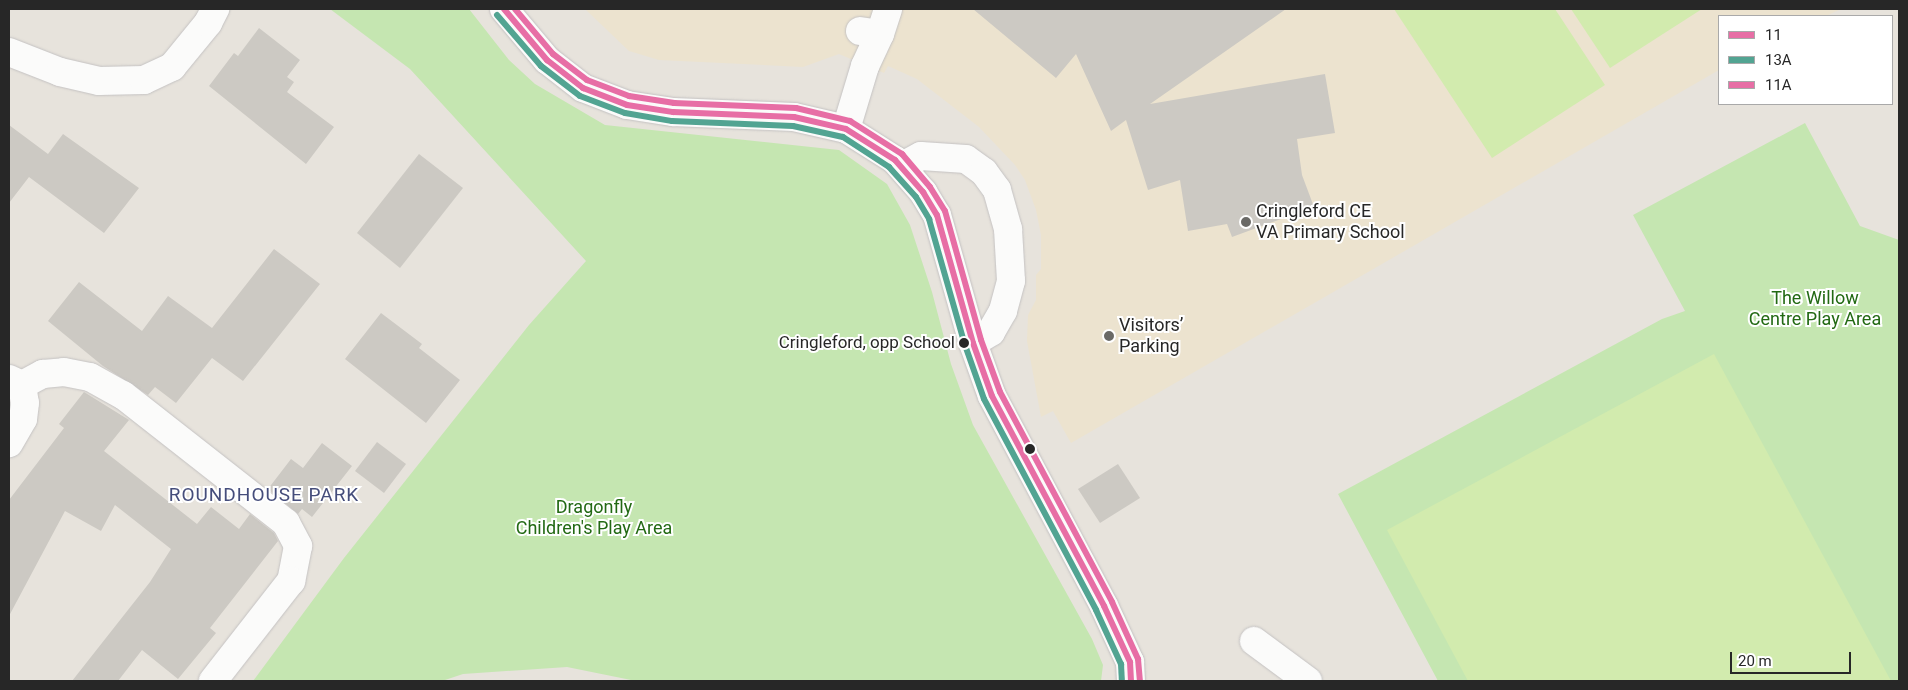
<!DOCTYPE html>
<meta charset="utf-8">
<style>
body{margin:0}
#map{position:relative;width:1908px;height:690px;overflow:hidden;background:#e7e3dc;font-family:Roboto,sans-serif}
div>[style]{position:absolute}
.education>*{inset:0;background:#ece3cf}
.green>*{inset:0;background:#c5e6b1}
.pitch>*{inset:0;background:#d2ebae}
.building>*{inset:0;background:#ccc9c3}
.roads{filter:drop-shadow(0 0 1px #c4c2c2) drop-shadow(0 0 1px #c4c2c2)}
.minor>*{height:28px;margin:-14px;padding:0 14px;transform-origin:14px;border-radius:14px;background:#fbfbfa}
.bus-1>*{height:6px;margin:-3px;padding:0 3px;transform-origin:3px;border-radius:3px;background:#e76ea5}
.bus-2>*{height:6px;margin:-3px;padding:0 3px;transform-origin:3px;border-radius:3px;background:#52a492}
.bus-3>*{height:6px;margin:-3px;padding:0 3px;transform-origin:3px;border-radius:3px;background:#e76ea5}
.dots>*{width:14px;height:14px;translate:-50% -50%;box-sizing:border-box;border:2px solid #fff;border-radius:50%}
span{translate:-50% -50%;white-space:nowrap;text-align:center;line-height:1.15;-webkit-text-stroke:4px #fff;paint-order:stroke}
.bus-label{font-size:17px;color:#272727}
.right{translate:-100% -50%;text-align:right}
.poi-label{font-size:18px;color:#272727}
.left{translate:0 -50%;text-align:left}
.park-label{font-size:18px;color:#226913}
.neighbourhood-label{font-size:19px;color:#454d7b;letter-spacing:1px}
.frame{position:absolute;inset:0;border:10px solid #272727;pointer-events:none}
.legend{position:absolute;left:1718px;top:15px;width:175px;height:90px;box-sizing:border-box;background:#fff;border:1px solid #a9a9a9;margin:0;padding:6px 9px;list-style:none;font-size:15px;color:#272727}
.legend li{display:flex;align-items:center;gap:10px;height:25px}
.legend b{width:25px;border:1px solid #a9a9a9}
.scale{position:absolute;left:1730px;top:652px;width:121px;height:22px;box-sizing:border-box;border:2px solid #272727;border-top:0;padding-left:6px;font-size:15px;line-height:18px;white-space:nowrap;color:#272727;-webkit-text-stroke:4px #fff;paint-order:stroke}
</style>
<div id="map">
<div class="education">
<i style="clip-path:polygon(585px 9px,1841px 9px,1826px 16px,1719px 16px,1719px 70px,1071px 443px,1053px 411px,1041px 417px,1027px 341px,1028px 315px,1036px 300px,1036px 275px,1041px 269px,1041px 235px,1036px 210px,1025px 180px,1015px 165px,979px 127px,917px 79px,888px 66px,884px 73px,839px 54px,803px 67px,659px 60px,629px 51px)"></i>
</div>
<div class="green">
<i style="clip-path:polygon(330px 9px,469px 9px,509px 60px,535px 84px,605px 125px,839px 150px,887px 184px,910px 225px,932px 292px,951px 364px,973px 425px,1092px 639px,1103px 665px,1101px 681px,636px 681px,567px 667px,463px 674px,442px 681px,253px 681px,344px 558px,529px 325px,586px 261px,410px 69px)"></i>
<i style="clip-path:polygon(1805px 123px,1860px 226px,1899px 240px,1899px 681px,1438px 681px,1338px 494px,1662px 319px,1685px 311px,1633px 215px)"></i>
</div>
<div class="pitch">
<i style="clip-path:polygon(1394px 9px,1555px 9px,1605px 85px,1492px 158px)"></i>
<i style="clip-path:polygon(1571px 9px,1702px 9px,1610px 68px)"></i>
<i style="clip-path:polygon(1714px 354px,1891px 681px,1468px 681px,1387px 530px)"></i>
</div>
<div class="building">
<i style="clip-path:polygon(973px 9px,1286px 9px,1150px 104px,1325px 74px,1335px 133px,1297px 139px,1302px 175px,1314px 207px,1232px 237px,1227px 224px,1188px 231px,1180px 180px,1148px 190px,1126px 120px,1111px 131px,1076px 54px,1056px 78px)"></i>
<i style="clip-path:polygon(259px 28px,300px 60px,287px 77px,294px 82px,287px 92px,334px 127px,306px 164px,209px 86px,234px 53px,238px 56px)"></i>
<i style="clip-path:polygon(9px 125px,48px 154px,63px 134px,139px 188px,104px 233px,29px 177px,9px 203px)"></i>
<i style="clip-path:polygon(419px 154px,463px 188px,400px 268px,357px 233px)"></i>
<i style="clip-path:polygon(274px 249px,320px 284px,243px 381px,212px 358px,176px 403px,155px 387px,148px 395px,103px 366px,48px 321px,79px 282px,142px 331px,168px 296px,212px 328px)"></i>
<i style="clip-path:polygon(381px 313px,422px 344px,419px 348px,460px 380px,426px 423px,345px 359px)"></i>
<i style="clip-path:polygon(84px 392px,129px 420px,104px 451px,197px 524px,211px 507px,239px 529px,250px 514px,274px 533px,278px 541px,210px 628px,216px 633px,178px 679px,142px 650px,118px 681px,72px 681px,150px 582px,171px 549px,115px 505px,101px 531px,65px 511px,9px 616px,9px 500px,64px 428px,59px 424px)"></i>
<i style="clip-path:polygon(377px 442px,406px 464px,384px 493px,355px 471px)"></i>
<i style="clip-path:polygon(322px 443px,352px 466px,312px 517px,302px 509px,298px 514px,268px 489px,291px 459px,303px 468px)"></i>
<i style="clip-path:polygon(1118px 464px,1140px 498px,1100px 523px,1078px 489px)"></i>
</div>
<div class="roads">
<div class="minor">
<i style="left:504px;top:9px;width:67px;rotate:49.9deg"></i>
<i style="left:547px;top:60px;width:46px;rotate:37.9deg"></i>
<i style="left:583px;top:88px;width:47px;rotate:21.1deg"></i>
<i style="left:627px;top:105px;width:47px;rotate:8.7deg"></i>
<i style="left:673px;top:112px;width:121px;rotate:2.4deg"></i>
<i style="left:794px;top:117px;width:53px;rotate:13deg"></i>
<i style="left:846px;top:129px;width:58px;rotate:32.3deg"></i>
<i style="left:895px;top:160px;width:43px;rotate:48.8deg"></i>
<i style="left:923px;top:192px;width:27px;rotate:59deg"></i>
<i style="left:937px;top:215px;width:133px;rotate:74.3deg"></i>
<i style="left:973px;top:343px;width:56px;rotate:70.3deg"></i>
<i style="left:992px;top:396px;width:238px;rotate:61.9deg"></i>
<i style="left:1104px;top:606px;width:62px;rotate:65.1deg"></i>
<i style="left:1130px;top:662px;width:19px;rotate:87deg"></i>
<i style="left:860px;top:31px;width:20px;rotate:9deg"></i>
<i style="left:880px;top:34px;width:26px;rotate:-72deg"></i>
<i style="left:9px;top:52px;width:55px;rotate:21.4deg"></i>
<i style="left:60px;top:72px;width:40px;rotate:13deg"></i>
<i style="left:99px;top:81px;width:45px;rotate:-1.3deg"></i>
<i style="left:144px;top:80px;width:31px;rotate:-25deg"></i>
<i style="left:172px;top:67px;width:57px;rotate:-50.7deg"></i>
<i style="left:208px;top:23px;width:16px;rotate:-63deg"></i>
<i style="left:846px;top:129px;width:66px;rotate:-73.2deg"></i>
<i style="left:865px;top:66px;width:35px;rotate:-65deg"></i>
<i style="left:902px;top:166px;width:21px;rotate:-28deg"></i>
<i style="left:921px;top:156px;width:45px;rotate:3.8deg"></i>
<i style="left:966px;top:159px;width:22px;rotate:36deg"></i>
<i style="left:984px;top:172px;width:22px;rotate:54deg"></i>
<i style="left:997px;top:190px;width:41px;rotate:74.2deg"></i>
<i style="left:1008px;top:229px;width:52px;rotate:86.7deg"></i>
<i style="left:1011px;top:281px;width:31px;rotate:105deg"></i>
<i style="left:1003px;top:311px;width:24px;rotate:120deg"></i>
<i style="left:991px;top:332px;width:21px;rotate:149deg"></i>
<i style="left:9px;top:379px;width:14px;rotate:25deg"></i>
<i style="left:22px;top:385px;width:18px;rotate:81deg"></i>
<i style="left:25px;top:403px;width:16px;rotate:97deg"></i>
<i style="left:23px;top:419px;width:28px;rotate:120deg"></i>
<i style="left:22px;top:385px;width:24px;rotate:-28deg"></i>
<i style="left:43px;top:374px;width:21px;rotate:-5deg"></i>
<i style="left:64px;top:372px;width:26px;rotate:11deg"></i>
<i style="left:90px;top:377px;width:38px;rotate:29deg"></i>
<i style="left:123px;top:395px;width:207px;rotate:38.1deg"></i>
<i style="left:286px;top:523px;width:26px;rotate:62deg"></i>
<i style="left:298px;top:546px;width:36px;rotate:101deg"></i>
<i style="left:291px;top:581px;width:127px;rotate:128deg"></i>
<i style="left:1254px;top:641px;width:67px;rotate:36.5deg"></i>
</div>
</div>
<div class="bus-1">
<i style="left:504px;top:9px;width:67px;rotate:49.9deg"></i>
<i style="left:547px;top:60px;width:46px;rotate:37.9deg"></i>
<i style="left:583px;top:88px;width:47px;rotate:21.1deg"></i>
<i style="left:627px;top:105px;width:47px;rotate:8.7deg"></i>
<i style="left:673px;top:112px;width:121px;rotate:2.4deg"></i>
<i style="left:794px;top:117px;width:53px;rotate:13deg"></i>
<i style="left:846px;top:129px;width:58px;rotate:32.3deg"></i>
<i style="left:895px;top:160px;width:43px;rotate:48.8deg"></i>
<i style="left:923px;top:192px;width:27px;rotate:59deg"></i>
<i style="left:937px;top:215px;width:133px;rotate:74.3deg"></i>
<i style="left:973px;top:343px;width:56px;rotate:70.3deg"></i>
<i style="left:992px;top:396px;width:238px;rotate:61.9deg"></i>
<i style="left:1104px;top:606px;width:62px;rotate:65.1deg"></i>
<i style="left:1130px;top:662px;width:19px;rotate:87deg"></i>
</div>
<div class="bus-2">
<i style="left:497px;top:15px;width:67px;rotate:49.2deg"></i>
<i style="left:541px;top:66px;width:49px;rotate:37.6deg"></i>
<i style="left:580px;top:96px;width:48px;rotate:20.7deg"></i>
<i style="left:625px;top:113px;width:48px;rotate:9.7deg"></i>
<i style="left:672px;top:121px;width:121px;rotate:2.4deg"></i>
<i style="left:793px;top:126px;width:51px;rotate:12.4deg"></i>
<i style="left:843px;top:137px;width:55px;rotate:33.1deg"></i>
<i style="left:889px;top:167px;width:40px;rotate:48deg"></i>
<i style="left:916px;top:197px;width:26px;rotate:59deg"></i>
<i style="left:929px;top:219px;width:131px;rotate:74.1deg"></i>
<i style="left:965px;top:345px;width:57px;rotate:70.6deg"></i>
<i style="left:984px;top:399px;width:239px;rotate:62deg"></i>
<i style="left:1096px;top:610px;width:60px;rotate:65.2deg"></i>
<i style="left:1121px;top:664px;width:17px;rotate:87deg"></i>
</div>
<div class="bus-3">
<i style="left:515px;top:9px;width:59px;rotate:49.8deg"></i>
<i style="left:553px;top:54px;width:43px;rotate:37.4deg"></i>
<i style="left:587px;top:80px;width:45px;rotate:20.9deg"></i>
<i style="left:629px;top:96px;width:46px;rotate:8.8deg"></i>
<i style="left:674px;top:103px;width:122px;rotate:2.3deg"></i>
<i style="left:796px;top:108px;width:56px;rotate:13.5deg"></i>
<i style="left:850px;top:121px;width:62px;rotate:32.4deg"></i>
<i style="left:902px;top:154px;width:43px;rotate:49.7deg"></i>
<i style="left:930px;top:187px;width:28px;rotate:58deg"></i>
<i style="left:945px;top:211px;width:134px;rotate:74.4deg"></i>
<i style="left:981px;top:340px;width:55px;rotate:69.9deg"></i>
<i style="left:1000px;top:392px;width:238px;rotate:61.9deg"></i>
<i style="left:1112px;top:602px;width:63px;rotate:65.5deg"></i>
<i style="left:1138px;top:659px;width:22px;rotate:85deg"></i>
</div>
<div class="dots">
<i style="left:1246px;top:222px;background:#6a6966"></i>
<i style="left:1109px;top:336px;background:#6a6966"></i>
<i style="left:964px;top:343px;background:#272727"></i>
<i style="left:1030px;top:449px;background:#272727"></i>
</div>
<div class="bus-label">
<span class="right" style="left:955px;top:343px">Cringleford, opp School</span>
</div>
<div class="poi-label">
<span class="left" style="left:1256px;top:222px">Cringleford CE<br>VA Primary School</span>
<span class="left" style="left:1119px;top:336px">Visitors’<br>Parking</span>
</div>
<div class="park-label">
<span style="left:1815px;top:309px">The Willow<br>Centre Play Area</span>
<span style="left:594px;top:518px">Dragonfly<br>Children's Play Area</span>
</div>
<div class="neighbourhood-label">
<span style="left:264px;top:495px">ROUNDHOUSE PARK</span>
</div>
<div class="frame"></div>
<ul class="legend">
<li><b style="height:6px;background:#e76ea5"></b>11</li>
<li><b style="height:6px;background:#52a492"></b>13A</li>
<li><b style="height:6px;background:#e76ea5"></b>11A</li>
</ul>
<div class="scale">20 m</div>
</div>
